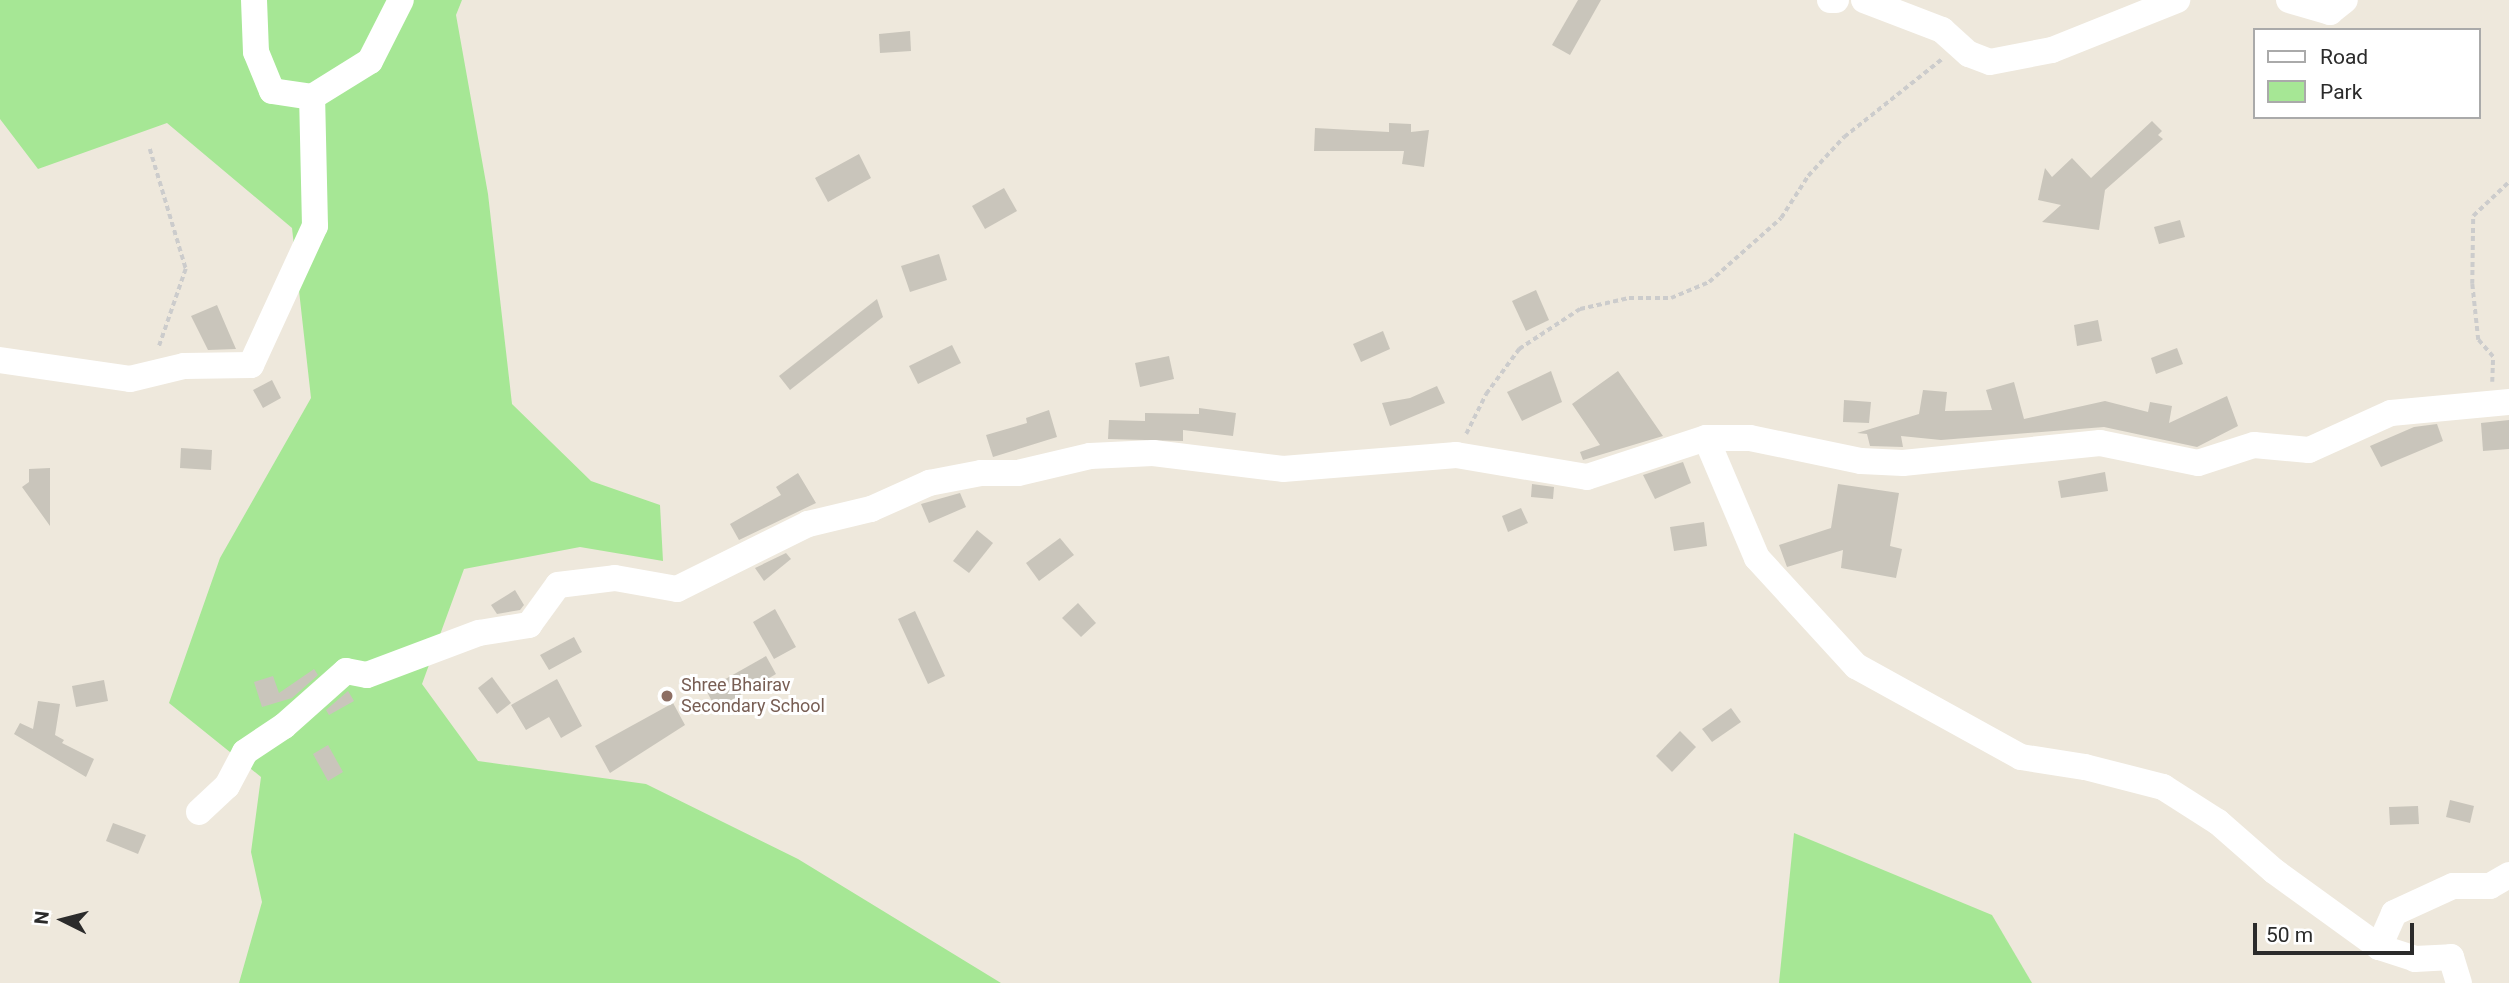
<!DOCTYPE html>
<style>
body{margin:0}
#map{position:relative;width:2509px;height:983px;overflow:hidden;background:#eee8dc;font-family:Roboto,sans-serif}
div>[style]{position:absolute}
.green>*{inset:0;background:#a6e795}
.building>*{inset:0;background:#c9c5bb}
.path>*{height:3.5px;margin-top:-1.75px;transform-origin:0;background:repeating-linear-gradient(90deg,#ccc 0 5px,transparent 0 8.5px)}
.minor>*{height:26px;margin:-13px;padding:0 13px;transform-origin:13px;border-radius:13px;background:#fff}
.dots>*{width:19px;height:19px;translate:-50% -50%;box-sizing:border-box;border:4px solid #fff;border-radius:50%}
span{translate:-50% -50%;white-space:nowrap;text-align:center;line-height:1.15;-webkit-text-stroke:6px #fff;paint-order:stroke}
.education-label{font-size:18px;color:#785e54}
.left{translate:0 -50%;text-align:left}
.legend{position:absolute;left:2253px;top:28px;width:228px;height:91px;box-sizing:border-box;background:#fff;border:2px solid #aaa;margin:0;padding:9px 12px;list-style:none;font-size:21px;color:#2b2b2b}
.legend li{display:flex;align-items:center;gap:14px;height:35px}
.legend b{width:35px;border:2px solid #aaa}
.north{position:absolute;left:28px;top:885px;width:70px;height:70px;-webkit-text-stroke:5px #fff;paint-order:stroke;rotate:276deg;font-size:19px;font-weight:700;line-height:28px;text-align:center;color:#2b2b2b}
.north::after{content:'';display:block;margin:auto;width:24px;height:32px;background:#2b2b2b;clip-path:polygon(50% 0,100% 100%,50% 72%,0 100%)}
.scale{position:absolute;left:2253px;top:923px;width:161px;height:32px;box-sizing:border-box;border:4px solid #2b2b2b;border-top:0;padding-left:9px;font-size:21px;line-height:24px;white-space:nowrap;color:#2b2b2b;-webkit-text-stroke:5px #fff;paint-order:stroke}
</style>
<div id="map">
<div class="green">
<i style="clip-path:polygon(0 0,462px 0,456px 15px,488px 194px,512px 404px,591px 481px,660px 505px,663px 561px,580px 547px,464px 569px,422px 684px,478px 761px,646px 784px,798px 859px,1001px 983px,239px 983px,262px 902px,251px 852px,261px 777px,169px 703px,220px 558px,311px 398px,292px 228px,167px 123px,38px 169px,0 119px)"></i>
<i style="clip-path:polygon(1794px 833px,1992px 915px,2032px 983px,1779px 983px)"></i>
</div>
<div class="building">
<i style="clip-path:polygon(1578px 0,1601px 0,1570px 55px,1552px 45px)"></i>
<i style="clip-path:polygon(910px 31px,911px 51px,880px 53px,879px 34px)"></i>
<i style="clip-path:polygon(2152px 121px,2162px 131px,2158px 135px,2163px 139px,2105px 190px,2099px 230px,2042px 222px,2061px 205px,2038px 200px,2045px 168px,2052px 177px,2072px 158px,2091px 178px)"></i>
<i style="clip-path:polygon(1389px 123px,1411px 124px,1411px 132px,1429px 130px,1424px 167px,1402px 164px,1404px 151px,1314px 151px,1315px 128px,1389px 132px)"></i>
<i style="clip-path:polygon(859px 154px,871px 178px,828px 202px,815px 178px)"></i>
<i style="clip-path:polygon(1004px 188px,1017px 211px,985px 229px,972px 206px)"></i>
<i style="clip-path:polygon(2180px 220px,2185px 237px,2159px 244px,2154px 227px)"></i>
<i style="clip-path:polygon(939px 254px,947px 280px,910px 292px,901px 266px)"></i>
<i style="clip-path:polygon(1536px 290px,1549px 320px,1526px 331px,1512px 301px)"></i>
<i style="clip-path:polygon(877px 299px,883px 317px,790px 390px,779px 376px)"></i>
<i style="clip-path:polygon(217px 305px,229px 333px,236px 349px,208px 350px,191px 316px)"></i>
<i style="clip-path:polygon(2098px 320px,2102px 341px,2077px 346px,2074px 325px)"></i>
<i style="clip-path:polygon(1383px 331px,1390px 349px,1361px 362px,1353px 344px)"></i>
<i style="clip-path:polygon(952px 345px,961px 363px,918px 384px,909px 366px)"></i>
<i style="clip-path:polygon(2177px 348px,2183px 364px,2156px 374px,2151px 358px)"></i>
<i style="clip-path:polygon(1169px 356px,1174px 379px,1140px 387px,1135px 363px)"></i>
<i style="clip-path:polygon(1551px 371px,1562px 402px,1522px 421px,1507px 392px)"></i>
<i style="clip-path:polygon(1618px 371px,1663px 436px,1583px 460px,1580px 452px,1600px 445px,1572px 404px)"></i>
<i style="clip-path:polygon(272px 380px,281px 398px,263px 408px,253px 390px)"></i>
<i style="clip-path:polygon(2014px 382px,2024px 419px,2105px 401px,2148px 412px,2150px 402px,2172px 406px,2169px 423px,2227px 396px,2238px 426px,2197px 447px,2104px 427px,1941px 440px,1901px 436px,1903px 447px,1870px 446px,1867px 434px,1857px 433px,1919px 414px,1923px 390px,1947px 392px,1945px 411px,1992px 410px,1986px 390px)"></i>
<i style="clip-path:polygon(1437px 386px,1445px 403px,1390px 426px,1382px 403px,1410px 398px)"></i>
<i style="clip-path:polygon(1844px 400px,1871px 402px,1869px 423px,1843px 422px)"></i>
<i style="clip-path:polygon(1199px 408px,1236px 413px,1233px 436px,1183px 430px,1183px 441px,1108px 439px,1109px 420px,1145px 421px,1145px 413px,1199px 414px)"></i>
<i style="clip-path:polygon(1049px 410px,1057px 437px,993px 457px,986px 435px,1027px 423px,1026px 418px)"></i>
<i style="clip-path:polygon(2509px 420px,2509px 449px,2483px 451px,2481px 423px)"></i>
<i style="clip-path:polygon(2437px 424px,2443px 441px,2381px 467px,2370px 446px,2414px 427px)"></i>
<i style="clip-path:polygon(181px 448px,212px 450px,211px 470px,180px 468px)"></i>
<i style="clip-path:polygon(1683px 462px,1691px 483px,1655px 499px,1643px 475px)"></i>
<i style="clip-path:polygon(50px 468px,50px 526px,22px 487px,29px 482px,29px 469px)"></i>
<i style="clip-path:polygon(2105px 472px,2108px 491px,2061px 498px,2058px 481px)"></i>
<i style="clip-path:polygon(798px 473px,816px 503px,739px 540px,730px 524px,781px 495px,776px 487px)"></i>
<i style="clip-path:polygon(1532px 484px,1554px 487px,1553px 499px,1531px 497px)"></i>
<i style="clip-path:polygon(1838px 484px,1899px 493px,1890px 546px,1902px 549px,1896px 578px,1841px 568px,1843px 550px,1787px 567px,1779px 545px,1831px 528px)"></i>
<i style="clip-path:polygon(960px 493px,966px 507px,929px 523px,921px 504px)"></i>
<i style="clip-path:polygon(1521px 508px,1528px 523px,1508px 532px,1502px 516px)"></i>
<i style="clip-path:polygon(1704px 522px,1707px 546px,1674px 551px,1670px 527px)"></i>
<i style="clip-path:polygon(977px 530px,993px 543px,969px 573px,953px 561px)"></i>
<i style="clip-path:polygon(1060px 538px,1074px 555px,1039px 581px,1026px 563px)"></i>
<i style="clip-path:polygon(786px 553px,791px 559px,764px 581px,755px 568px)"></i>
<i style="clip-path:polygon(515px 590px,524px 605px,520px 610px,497px 614px,491px 605px)"></i>
<i style="clip-path:polygon(1078px 603px,1096px 623px,1081px 637px,1062px 618px)"></i>
<i style="clip-path:polygon(775px 609px,796px 647px,774px 659px,753px 622px)"></i>
<i style="clip-path:polygon(915px 611px,945px 676px,928px 684px,898px 619px)"></i>
<i style="clip-path:polygon(574px 637px,582px 652px,549px 670px,540px 655px)"></i>
<i style="clip-path:polygon(766px 656px,776px 674px,716px 709px,706px 690px)"></i>
<i style="clip-path:polygon(314px 669px,318px 675px,292px 698px,262px 707px,254px 682px,273px 676px,279px 693px)"></i>
<i style="clip-path:polygon(492px 677px,511px 703px,497px 714px,478px 688px)"></i>
<i style="clip-path:polygon(557px 679px,582px 726px,561px 738px,549px 717px,526px 730px,511px 705px)"></i>
<i style="clip-path:polygon(104px 680px,108px 701px,76px 707px,72px 686px)"></i>
<i style="clip-path:polygon(348px 691px,354px 701px,329px 715px,326px 710px)"></i>
<i style="clip-path:polygon(38px 701px,60px 704px,55px 735px,64px 740px,62px 743px,94px 759px,86px 777px,14px 734px,20px 723px,33px 729px)"></i>
<i style="clip-path:polygon(673px 703px,685px 725px,610px 773px,595px 746px)"></i>
<i style="clip-path:polygon(1731px 708px,1741px 722px,1712px 742px,1702px 729px)"></i>
<i style="clip-path:polygon(1680px 731px,1696px 747px,1672px 772px,1656px 756px)"></i>
<i style="clip-path:polygon(328px 745px,343px 772px,328px 781px,313px 754px)"></i>
<i style="clip-path:polygon(2450px 800px,2474px 806px,2470px 823px,2446px 817px)"></i>
<i style="clip-path:polygon(2418px 806px,2419px 824px,2390px 825px,2389px 807px)"></i>
<i style="clip-path:polygon(113px 823px,146px 835px,138px 854px,106px 841px)"></i>
</div>
<div class="path">
<i style="left:150px;top:149px;width:125px;rotate:73.3deg"></i>
<i style="left:186px;top:269px;width:83px;rotate:109.1deg"></i>
<i style="left:2492px;top:382px;width:25px;rotate:-88deg"></i>
<i style="left:2493px;top:357px;width:23px;rotate:-131deg"></i>
<i style="left:2478px;top:340px;width:56px;rotate:-96.1deg"></i>
<i style="left:2472px;top:284px;width:68px;rotate:-89.2deg"></i>
<i style="left:2473px;top:216px;width:50px;rotate:-43.4deg"></i>
<i style="left:1466px;top:434px;width:45px;rotate:-63.4deg"></i>
<i style="left:1486px;top:394px;width:56px;rotate:-53.7deg"></i>
<i style="left:1519px;top:349px;width:73px;rotate:-33.3deg"></i>
<i style="left:1580px;top:309px;width:50px;rotate:-12.7deg"></i>
<i style="left:1629px;top:298px;width:42px"></i>
<i style="left:1671px;top:298px;width:41px;rotate:-22.8deg"></i>
<i style="left:1709px;top:282px;width:96px;rotate:-41.6deg"></i>
<i style="left:1781px;top:218px;width:50px;rotate:-57.3deg"></i>
<i style="left:1808px;top:176px;width:53px;rotate:-47.3deg"></i>
<i style="left:1844px;top:137px;width:125px;rotate:-38.5deg"></i>
</div>
<div class="minor">
<i style="left:254px;top:0;width:52px;rotate:87.8deg"></i>
<i style="left:256px;top:52px;width:42px;rotate:67.7deg"></i>
<i style="left:272px;top:91px;width:40px;rotate:8.5deg"></i>
<i style="left:312px;top:97px;width:68px;rotate:-31.8deg"></i>
<i style="left:370px;top:61px;width:68px;rotate:-63.1deg"></i>
<i style="left:1830px;top:0;width:6px"></i>
<i style="left:1864px;top:0;width:84px;rotate:21deg"></i>
<i style="left:1942px;top:30px;width:36px;rotate:42deg"></i>
<i style="left:1969px;top:54px;width:22px;rotate:21deg"></i>
<i style="left:1990px;top:62px;width:63px;rotate:-11deg"></i>
<i style="left:2052px;top:50px;width:135px;rotate:-21.8deg"></i>
<i style="left:2289px;top:0;width:43px;rotate:16.3deg"></i>
<i style="left:2330px;top:12px;width:19px;rotate:-39deg"></i>
<i style="left:0;top:360px;width:131px;rotate:8.3deg"></i>
<i style="left:130px;top:379px;width:56px;rotate:-13.5deg"></i>
<i style="left:184px;top:366px;width:67px;rotate:-0.9deg"></i>
<i style="left:251px;top:365px;width:153px;rotate:-65.3deg"></i>
<i style="left:315px;top:226px;width:129px;rotate:-91.3deg"></i>
<i style="left:1706px;top:438px;width:130px;rotate:67deg"></i>
<i style="left:1757px;top:558px;width:147px;rotate:47.5deg"></i>
<i style="left:1856px;top:666px;width:188px;rotate:28.9deg"></i>
<i style="left:2021px;top:757px;width:65px;rotate:8.9deg"></i>
<i style="left:2085px;top:767px;width:81px;rotate:14.4deg"></i>
<i style="left:2163px;top:787px;width:65px;rotate:32.5deg"></i>
<i style="left:2218px;top:822px;width:74px;rotate:41.2deg"></i>
<i style="left:2274px;top:871px;width:130px;rotate:35.9deg"></i>
<i style="left:2379px;top:947px;width:38px;rotate:18deg"></i>
<i style="left:2415px;top:959px;width:36px;rotate:-3deg"></i>
<i style="left:2451px;top:957px;width:27px;rotate:73deg"></i>
<i style="left:199px;top:812px;width:38px;rotate:-43deg"></i>
<i style="left:227px;top:786px;width:38px;rotate:-62deg"></i>
<i style="left:245px;top:752px;width:47px;rotate:-33.7deg"></i>
<i style="left:284px;top:726px;width:83px;rotate:-41.6deg"></i>
<i style="left:346px;top:671px;width:21px;rotate:11deg"></i>
<i style="left:367px;top:675px;width:120px;rotate:-20.6deg"></i>
<i style="left:479px;top:633px;width:51px;rotate:-9.1deg"></i>
<i style="left:529px;top:625px;width:49px;rotate:-54.1deg"></i>
<i style="left:558px;top:585px;width:57px;rotate:-7deg"></i>
<i style="left:615px;top:578px;width:63px;rotate:10.1deg"></i>
<i style="left:677px;top:589px;width:146px;rotate:-26.4deg"></i>
<i style="left:808px;top:524px;width:65px;rotate:-13.4deg"></i>
<i style="left:871px;top:509px;width:64px;rotate:-24.1deg"></i>
<i style="left:929px;top:483px;width:53px;rotate:-10.9deg"></i>
<i style="left:981px;top:473px;width:37px"></i>
<i style="left:1018px;top:473px;width:74px;rotate:-13.3deg"></i>
<i style="left:1090px;top:456px;width:63px;rotate:-2.7deg"></i>
<i style="left:1153px;top:453px;width:131px;rotate:7deg"></i>
<i style="left:1283px;top:469px;width:174px;rotate:-4.6deg"></i>
<i style="left:1456px;top:455px;width:133px;rotate:9.5deg"></i>
<i style="left:1587px;top:477px;width:125px;rotate:-18.1deg"></i>
<i style="left:1706px;top:438px;width:44px"></i>
<i style="left:1750px;top:438px;width:113px;rotate:11.7deg"></i>
<i style="left:1861px;top:461px;width:42px;rotate:2.7deg"></i>
<i style="left:1903px;top:463px;width:198px;rotate:-5.8deg"></i>
<i style="left:2100px;top:443px;width:100px;rotate:11.5deg"></i>
<i style="left:2198px;top:463px;width:59px;rotate:-17.8deg"></i>
<i style="left:2254px;top:445px;width:55px;rotate:5.2deg"></i>
<i style="left:2309px;top:450px;width:90px;rotate:-24.3deg"></i>
<i style="left:2391px;top:413px;width:119px;rotate:-5.3deg"></i>
<i style="left:2379px;top:947px;width:37px;rotate:-66deg"></i>
<i style="left:2394px;top:913px;width:65px;rotate:-24.6deg"></i>
<i style="left:2453px;top:886px;width:37px"></i>
<i style="left:2490px;top:886px;width:22px;rotate:-30deg"></i>
</div>
<div class="dots">
<i style="left:667px;top:696px;background:#8d6e63"></i>
</div>
<div class="education-label">
<span class="left" style="left:681px;top:696px">Shree Bhairav<br>Secondary School</span>
</div>
<ul class="legend">
<li><b style="height:9px;background:#fff"></b>Road</li>
<li><b style="height:19px;background:#a6e795"></b>Park</li>
</ul>
<div class="north">N</div>
<div class="scale">50 m</div>
</div>
